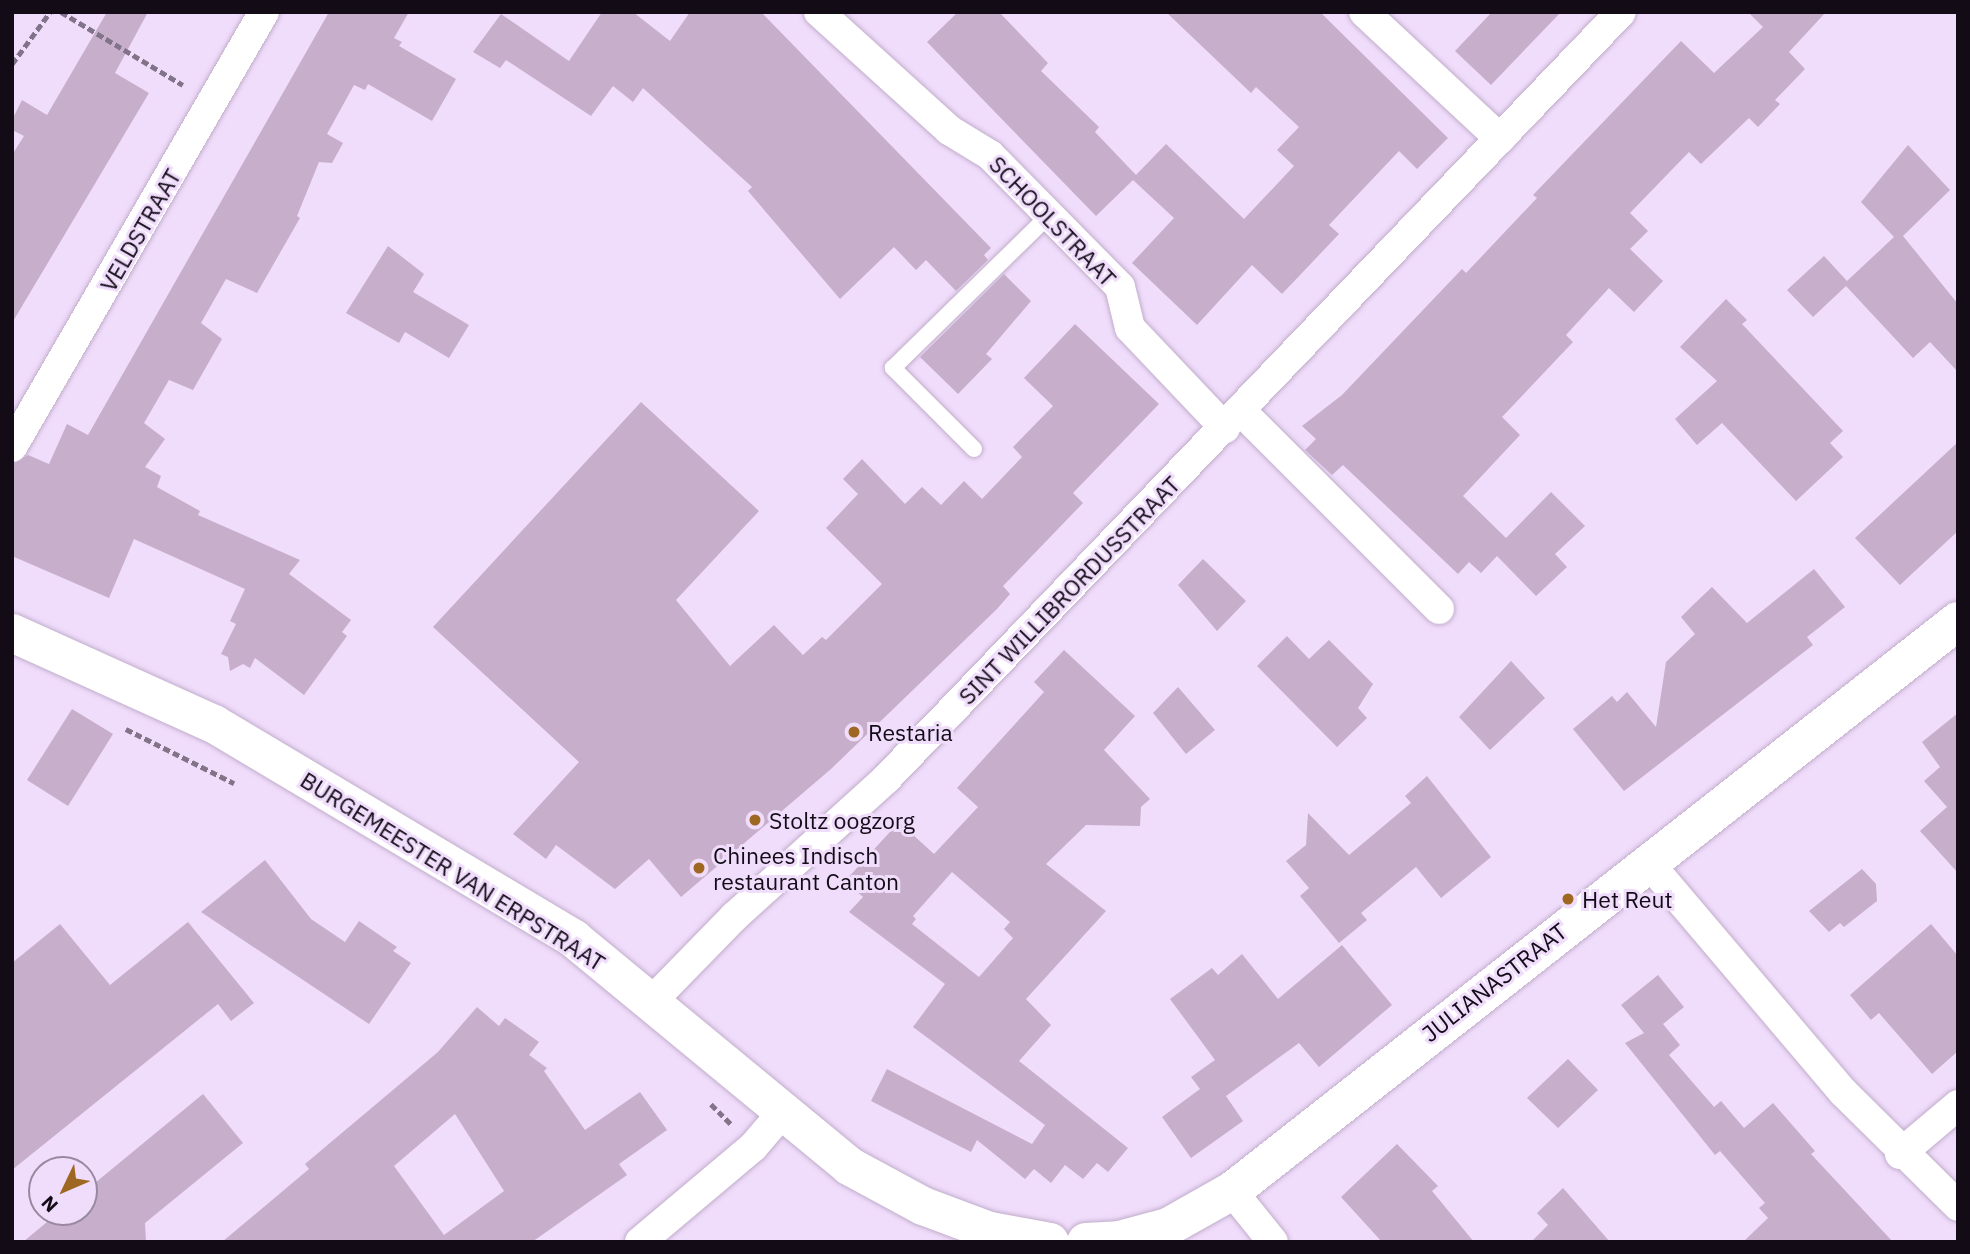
<!DOCTYPE html>
<style>
body{margin:0}
#map{position:relative;width:1970px;height:1254px;overflow:hidden;background:#f0dcfb;font-family:"IBM Plex Sans",sans-serif}
div>[style]{position:absolute}
.building>*{inset:0;background:#c7afcb}
.path>*{height:4.5px;margin-top:-2.25px;transform-origin:0;background:repeating-linear-gradient(90deg,#817388 0 7px,transparent 0 10.5px)}
.roads{filter:drop-shadow(0 0 2px #c1aecb) drop-shadow(0 0 2px #c1aecb)}
.lane>*{height:16px;margin:-8px;padding:0 8px;transform-origin:8px;border-radius:8px;background:#fff}
.street>*{height:30px;margin:-15px;padding:0 15px;transform-origin:15px;border-radius:15px;background:#fff}
.secondary>*{height:38px;margin:-19px;padding:0 19px;transform-origin:19px;border-radius:19px;background:#fff}
.dots>*{width:19px;height:19px;translate:-50% -50%;box-sizing:border-box;border:4px solid #f0dcfb;border-radius:50%}
span{translate:-50% -50%;white-space:nowrap;text-align:center;line-height:1.15;-webkit-text-stroke:6px #f0dcfb;paint-order:stroke}
.street-label{font-size:23px;color:#130c17}
.poi-label{font-size:23px;color:#130c17}
.left{translate:0 -50%;text-align:left}
.frame{position:absolute;inset:0;border:14px solid #130c17;pointer-events:none}
.north{position:absolute;left:28px;top:1156px;width:70px;height:70px;box-sizing:border-box;background:#f0dcfb;border:2px solid #9889a0;border-radius:50%;rotate:226deg;font-size:19px;font-weight:700;line-height:28px;text-align:center;color:#130c17}
.north::after{content:'';display:block;margin:auto;width:24px;height:32px;background:#9f6822;clip-path:polygon(50% 0,100% 100%,50% 72%,0 100%)}
</style>
<div id="map">
<div class="building">
<i style="clip-path:polygon(107px 12px,148px 12px,115px 73px,149px 93px,12px 323px,12px 155px,24px 136px,12px 130px,12px 120px,22px 100px,47px 115px)"></i>
<i style="clip-path:polygon(329px 12px,409px 12px,394px 38px,402px 42px,399px 46px,456px 79px,432px 121px,368px 84px,365px 90px,354px 85px,327px 134px,343px 143px,332px 163px,319px 162px,297px 216px,300px 218px,257px 293px,226px 279px,201px 323px,222px 339px,193px 390px,169px 380px,144px 423px,165px 439px,145px 467px,161px 476px,157px 487px,200px 511px,198px 515px,300px 560px,289px 574px,351px 620px,342px 632px,347px 636px,304px 695px,255px 658px,250px 668px,243px 664px,230px 671px,228px 657px,221px 654px,236px 624px,230px 621px,245px 589px,134px 539px,109px 598px,12px 556px,12px 464px,28px 455px,49px 464px,67px 424px,88px 435px)"></i>
<i style="clip-path:polygon(602px 12px,633px 12px,670px 41px,690px 12px,761px 12px,991px 248px,984px 255px,988px 260px,956px 291px,926px 260px,916px 270px,894px 247px,840px 299px,748px 191px,752px 187px,643px 88px,633px 102px,613px 86px,591px 116px,506px 60px,500px 68px,473px 52px,501px 14px,569px 61px)"></i>
<i style="clip-path:polygon(958px 12px,999px 12px,1048px 63px,1041px 71px,1099px 127px,1095px 132px,1136px 175px,1166px 144px,1244px 219px,1294px 166px,1277px 150px,1299px 127px,1256px 87px,1251px 93px,1166px 12px,1320px 12px,1448px 138px,1417px 169px,1399px 151px,1329px 225px,1339px 234px,1282px 294px,1252px 265px,1197px 325px,1132px 263px,1174px 218px,1133px 180px,1096px 216px,927px 42px)"></i>
<i style="clip-path:polygon(1492px 12px,1561px 12px,1491px 85px,1455px 51px)"></i>
<i style="clip-path:polygon(1748px 12px,1826px 12px,1789px 52px,1805px 69px,1775px 100px,1780px 104px,1758px 127px,1749px 118px,1701px 164px,1689px 152px,1630px 213px,1648px 231px,1630px 249px,1663px 281px,1634px 312px,1609px 288px,1566px 335px,1573px 342px,1502px 417px,1520px 435px,1463px 496px,1506px 538px,1551px 492px,1585px 526px,1555px 554px,1567px 567px,1536px 596px,1497px 556px,1481px 573px,1469px 562px,1458px 574px,1343px 465px,1332px 475px,1305px 450px,1316px 439px,1302px 426px,1342px 395px,1462px 269px,1466px 273px,1537px 198px,1533px 195px,1681px 41px,1714px 73px,1763px 27px)"></i>
<i style="clip-path:polygon(1908px 145px,1950px 190px,1903px 236px,1958px 304px,1958px 372px,1930px 342px,1913px 358px,1846px 286px,1813px 317px,1787px 290px,1824px 256px,1847px 281px,1894px 237px,1861px 202px)"></i>
<i style="clip-path:polygon(388px 246px,424px 274px,413px 292px,469px 325px,449px 358px,405px 332px,399px 343px,346px 313px)"></i>
<i style="clip-path:polygon(1004px 274px,1031px 301px,986px 354px,992px 359px,958px 394px,920px 357px)"></i>
<i style="clip-path:polygon(1726px 299px,1747px 320px,1742px 324px,1843px 431px,1830px 443px,1843px 457px,1796px 501px,1722px 423px,1697px 445px,1675px 419px,1717px 381px,1680px 347px)"></i>
<i style="clip-path:polygon(1075px 324px,1159px 404px,1073px 493px,1083px 503px,1003px 586px,1010px 594px,997px 609px,831px 769px,681px 897px,649px 859px,615px 889px,556px 845px,546px 859px,513px 834px,579px 762px,433px 627px,641px 402px,759px 511px,676px 600px,730px 666px,774px 625px,803px 655px,822px 637px,826px 640px,882px 584px,826px 528px,858px 494px,843px 479px,862px 459px,905px 504px,922px 487px,941px 505px,964px 481px,982px 499px,1022px 457px,1013px 447px,1053px 406px,1024px 378px)"></i>
<i style="clip-path:polygon(1958px 442px,1958px 531px,1900px 585px,1855px 538px)"></i>
<i style="clip-path:polygon(1203px 559px,1246px 601px,1217px 631px,1178px 585px)"></i>
<i style="clip-path:polygon(1814px 569px,1845px 607px,1807px 637px,1813px 645px,1624px 791px,1573px 729px,1612px 696px,1617px 702px,1627px 692px,1656px 727px,1666px 662px,1695px 634px,1681px 617px,1693px 605px,1712px 587px,1747px 623px)"></i>
<i style="clip-path:polygon(1287px 636px,1309px 659px,1329px 640px,1373px 684px,1358px 708px,1367px 718px,1337px 747px,1257px 666px)"></i>
<i style="clip-path:polygon(evenodd,1064px 650px,1135px 716px,1104px 750px,1150px 799px,1141px 807px,1140px 826px,1086px 825px,1046px 864px,1106px 911px,1026px 999px,1051px 1025px,1019px 1061px,1128px 1148px,1108px 1172px,1097px 1163px,1083px 1179px,1065px 1165px,1051px 1183px,1034px 1169px,1025px 1179px,977px 1140px,971px 1152px,871px 1101px,887px 1069px,1032px 1144px,1045px 1125px,913px 1027px,945px 984px,849px 912px,863px 897px,845px 881px,899px 822px,934px 854px,978px 807px,957px 788px,1044px 692px,1034px 682px,1064px 650px,952px 872px,1010px 922px,1004px 929px,1013px 938px,979px 977px,912px 924px,916px 919px,913px 916px,952px 872px)"></i>
<i style="clip-path:polygon(1511px 661px,1545px 698px,1490px 750px,1459px 717px)"></i>
<i style="clip-path:polygon(1178px 687px,1215px 730px,1186px 754px,1153px 713px)"></i>
<i style="clip-path:polygon(72px 709px,113px 734px,68px 806px,27px 780px)"></i>
<i style="clip-path:polygon(1958px 713px,1958px 873px,1920px 831px,1947px 807px,1924px 781px,1940px 767px,1922px 742px)"></i>
<i style="clip-path:polygon(1427px 776px,1491px 857px,1441px 898px,1416px 867px,1361px 913px,1367px 920px,1339px 943px,1300px 896px,1309px 888px,1286px 861px,1306px 845px,1308px 813px,1349px 855px,1411px 803px,1405px 796px)"></i>
<i style="clip-path:polygon(265px 860px,311px 919px,345px 942px,359px 921px,397px 947px,393px 951px,411px 963px,369px 1024px,201px 912px)"></i>
<i style="clip-path:polygon(1862px 869px,1876px 884px,1877px 901px,1844px 927px,1840px 923px,1829px 932px,1809px 911px)"></i>
<i style="clip-path:polygon(188px 922px,254px 1003px,231px 1021px,218px 1004px,12px 1170px,12px 963px,60px 924px,110px 985px)"></i>
<i style="clip-path:polygon(1931px 924px,1958px 956px,1958px 1051px,1932px 1074px,1879px 1013px,1871px 1020px,1850px 995px)"></i>
<i style="clip-path:polygon(1342px 945px,1392px 1005px,1319px 1067px,1299px 1043px,1226px 1096px,1243px 1121px,1191px 1158px,1162px 1117px,1200px 1089px,1191px 1077px,1215px 1060px,1170px 999px,1212px 968px,1218px 975px,1242px 954px,1278px 999px)"></i>
<i style="clip-path:polygon(1658px 975px,1684px 1007px,1663px 1024px,1680px 1045px,1669px 1055px,1714px 1107px,1721px 1101px,1744px 1128px,1773px 1103px,1815px 1151px,1811px 1154px,1893px 1242px,1743px 1242px,1768px 1218px,1759px 1208px,1765px 1203px,1720px 1151px,1715px 1155px,1625px 1043px,1644px 1033px,1621px 1005px)"></i>
<i style="clip-path:polygon(evenodd,477px 1007px,499px 1026px,505px 1018px,539px 1042px,529px 1055px,547px 1068px,544px 1071px,585px 1130px,640px 1092px,667px 1130px,619px 1164px,627px 1175px,532px 1242px,222px 1242px,309px 1169px,305px 1164px,438px 1052px,477px 1007px,455px 1114px,504px 1191px,444px 1235px,394px 1166px,455px 1114px)"></i>
<i style="clip-path:polygon(1568px 1059px,1598px 1090px,1558px 1128px,1527px 1098px)"></i>
<i style="clip-path:polygon(203px 1094px,243px 1143px,145px 1223px,146px 1242px,23px 1242px,59px 1212px,84px 1212px,84px 1192px)"></i>
<i style="clip-path:polygon(1397px 1144px,1438px 1186px,1432px 1191px,1474px 1242px,1382px 1242px,1341px 1197px)"></i>
<i style="clip-path:polygon(1563px 1188px,1610px 1242px,1531px 1242px,1548px 1225px,1537px 1213px)"></i>
</div>
<div class="path">
<i style="left:61px;top:12px;width:142px;rotate:30.9deg"></i>
<i style="left:12px;top:64px;width:64px;rotate:-53.8deg"></i>
<i style="left:126px;top:729px;width:121px;rotate:26.6deg"></i>
<i style="left:711px;top:1104px;width:30px;rotate:45deg"></i>
</div>
<div class="roads">
<div class="lane">
<i style="left:974px;top:449px;width:115px;rotate:-135deg"></i>
<i style="left:893px;top:368px;width:217px;rotate:-44.4deg"></i>
</div>
<div class="street">
<i style="left:819px;top:12px;width:176px;rotate:42.2deg"></i>
<i style="left:949px;top:130px;width:48px;rotate:31.4deg"></i>
<i style="left:990px;top:155px;width:185px;rotate:45.4deg"></i>
<i style="left:1120px;top:287px;width:42px;rotate:76.3deg"></i>
<i style="left:1130px;top:328px;width:138px;rotate:46.5deg"></i>
<i style="left:1364px;top:12px;width:186px;rotate:43deg"></i>
<i style="left:1241px;top:411px;width:280px;rotate:45deg"></i>
<i style="left:12px;top:447px;width:503px;rotate:-59.92deg"></i>
<i style="left:1647px;top:861px;width:303px;rotate:49.7deg"></i>
<i style="left:1843px;top:1092px;width:162px;rotate:44.7deg"></i>
<i style="left:653px;top:1000px;width:117px;rotate:-45.7deg"></i>
<i style="left:735px;top:916px;width:204px;rotate:-42.2deg"></i>
<i style="left:886px;top:779px;width:1062px;rotate:-46.22deg"></i>
<i style="left:1900px;top:1154px;width:76px;rotate:-40.2deg"></i>
<i style="left:1232px;top:1191px;width:65px;rotate:51.2deg"></i>
<i style="left:640px;top:1242px;width:148px;rotate:-40.1deg"></i>
<i style="left:753px;top:1147px;width:45px;rotate:-49.5deg"></i>
</div>
<div class="secondary">
<i style="left:12px;top:633px;width:222px;rotate:24.3deg"></i>
<i style="left:214px;top:724px;width:419px;rotate:30.8deg"></i>
<i style="left:574px;top:939px;width:357px;rotate:39.5deg"></i>
<i style="left:849px;top:1166px;width:84px;rotate:28.4deg"></i>
<i style="left:923px;top:1206px;width:72px;rotate:20.5deg"></i>
<i style="left:990px;top:1231px;width:61px;rotate:10.4deg"></i>
<i style="left:1086px;top:1242px;width:33px;rotate:-3deg"></i>
<i style="left:1119px;top:1240px;width:51px;rotate:-14.9deg"></i>
<i style="left:1168px;top:1227px;width:73px;rotate:-29.4deg"></i>
<i style="left:1232px;top:1191px;width:923px;rotate:-38.14deg"></i>
</div>
</div>
<div class="dots">
<i style="left:854px;top:732px;background:#9f6822"></i>
<i style="left:755px;top:820px;background:#9f6822"></i>
<i style="left:699px;top:868px;background:#9f6822"></i>
<i style="left:1568px;top:899px;background:#9f6822"></i>
</div>
<div class="street-label">
<span style="left:1053px;top:221px;rotate:46deg">SCHOOLSTRAAT</span>
<span style="left:140px;top:230px;rotate:-60deg">VELDSTRAAT</span>
<span style="left:1069px;top:590px;rotate:-46deg">SINT WILLIBRORDUSSTRAAT</span>
<span style="left:453px;top:871px;rotate:32deg">BURGEMEESTER VAN ERPSTRAAT</span>
<span style="left:1494px;top:982px;rotate:-38deg">JULIANASTRAAT</span>
</div>
<div class="poi-label">
<span class="left" style="left:868px;top:732px">Restaria</span>
<span class="left" style="left:769px;top:820px">Stoltz oogzorg</span>
<span class="left" style="left:713px;top:868px">Chinees Indisch<br>restaurant Canton</span>
<span class="left" style="left:1582px;top:899px">Het Reut</span>
</div>
<div class="frame"></div>
<div class="north">N</div>
</div>
